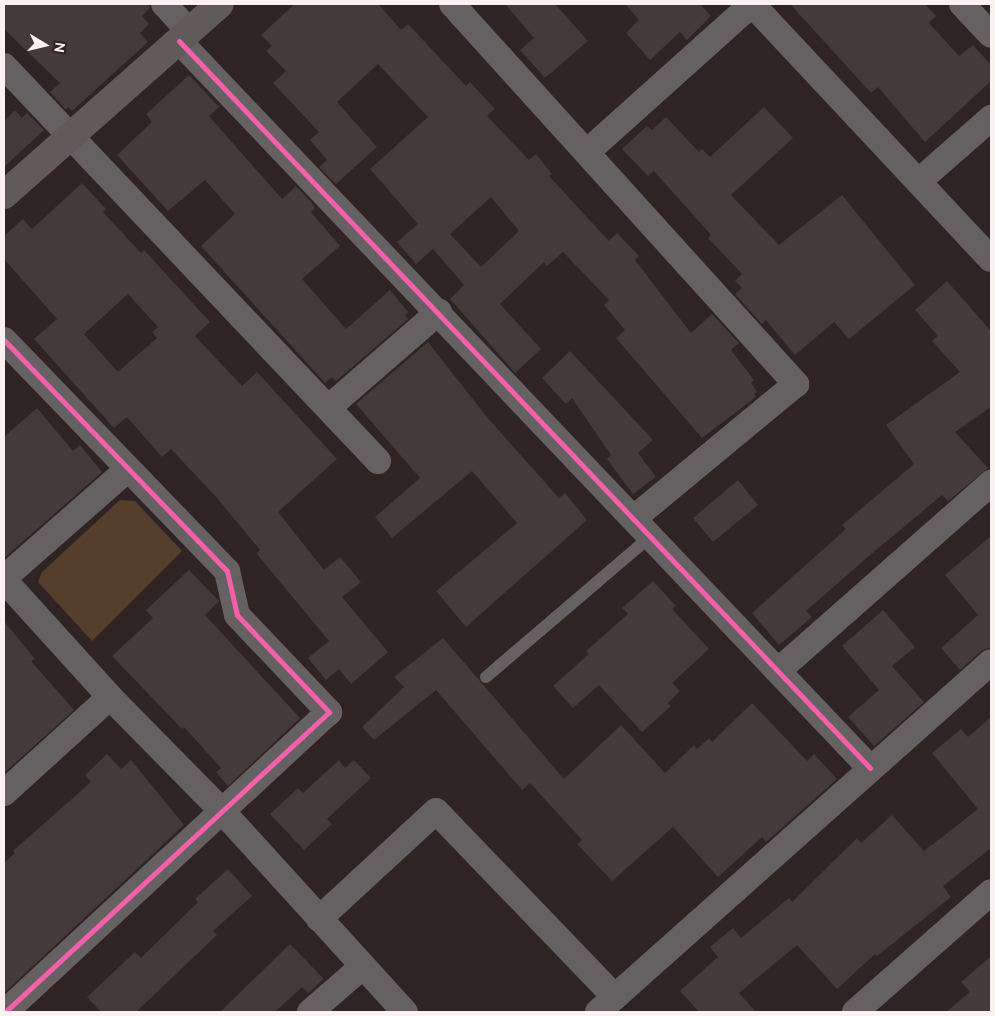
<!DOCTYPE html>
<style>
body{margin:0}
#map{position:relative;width:995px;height:1016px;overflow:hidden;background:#2f2324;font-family:Ubuntu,sans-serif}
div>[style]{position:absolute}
.green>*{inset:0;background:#553e2b}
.building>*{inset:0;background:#433a39}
.lane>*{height:12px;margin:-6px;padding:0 6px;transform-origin:6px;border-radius:6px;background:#656162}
.street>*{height:26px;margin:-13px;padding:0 13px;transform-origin:13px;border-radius:13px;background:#656162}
.secondary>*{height:28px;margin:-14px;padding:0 14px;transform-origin:14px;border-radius:14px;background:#615a5b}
.cycleway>*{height:5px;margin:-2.5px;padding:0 2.5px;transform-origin:2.5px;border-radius:2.5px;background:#f560ab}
span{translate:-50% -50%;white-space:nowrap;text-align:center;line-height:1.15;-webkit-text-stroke:4.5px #341e20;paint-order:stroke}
.frame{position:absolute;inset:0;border:5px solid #fdf0f1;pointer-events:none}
.north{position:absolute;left:20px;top:20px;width:50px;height:50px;-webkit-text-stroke:4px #341e20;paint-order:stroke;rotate:99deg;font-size:14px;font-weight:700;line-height:20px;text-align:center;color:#fdf0f1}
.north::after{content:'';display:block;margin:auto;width:18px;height:22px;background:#fdf0f1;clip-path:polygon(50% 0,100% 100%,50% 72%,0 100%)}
</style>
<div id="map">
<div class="green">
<i style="clip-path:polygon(120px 500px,135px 501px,182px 551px,92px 641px,38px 582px,42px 572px)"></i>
</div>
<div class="building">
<i style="clip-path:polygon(4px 4px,149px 4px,150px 8px,142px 16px,149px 24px,140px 33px,148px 42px,72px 111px,68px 107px,66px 110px,50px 92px,60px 83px,4px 29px)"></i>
<i style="clip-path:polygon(evenodd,295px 4px,378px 4px,401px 30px,408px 24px,466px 86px,470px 82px,495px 109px,487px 116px,529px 160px,536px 154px,552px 174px,549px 176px,609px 241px,617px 233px,639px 256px,635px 260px,691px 333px,712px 314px,739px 343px,731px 350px,754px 380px,751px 383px,757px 392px,754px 394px,756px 397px,702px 438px,616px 338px,625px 330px,604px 305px,609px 300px,563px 252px,547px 266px,544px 262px,500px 304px,541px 349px,515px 373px,450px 299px,464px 285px,433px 249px,416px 264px,397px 242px,418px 224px,370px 169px,428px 117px,378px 64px,337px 102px,377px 147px,336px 184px,319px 167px,327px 160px,310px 140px,319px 132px,273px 83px,286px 71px,266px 51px,272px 46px,261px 35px,295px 4px,491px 197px,519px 231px,481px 267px,450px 234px,491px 197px)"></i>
<i style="clip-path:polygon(505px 4px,555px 4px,588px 41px,545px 78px,520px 50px,534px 38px)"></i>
<i style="clip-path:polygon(625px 4px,700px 4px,711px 16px,687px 40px,680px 32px,650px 60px,626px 33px,639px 20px)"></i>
<i style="clip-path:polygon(790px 4px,925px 4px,936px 16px,929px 23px,959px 56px,973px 45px,991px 65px,991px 81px,925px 142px,878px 87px,871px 93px)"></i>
<i style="clip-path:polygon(189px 75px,219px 107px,209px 116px,282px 199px,296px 186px,313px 204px,315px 208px,311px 212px,340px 246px,302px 279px,346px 329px,390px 290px,408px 312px,405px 315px,408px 319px,336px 381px,332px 377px,325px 383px,201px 246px,235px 214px,205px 180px,168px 211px,117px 155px,152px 122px,146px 114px)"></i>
<i style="clip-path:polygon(764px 107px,793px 138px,731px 195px,779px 245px,842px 195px,915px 285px,849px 339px,834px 322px,795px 355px,766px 320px,762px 324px,735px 294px,742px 288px,735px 281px,742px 274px,708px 238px,711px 235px,654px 171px,648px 176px,622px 149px,647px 126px,652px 130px,666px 117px,699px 152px,702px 149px,710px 157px)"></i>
<i style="clip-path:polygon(15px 110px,22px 118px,27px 113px,44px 130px,4px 167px,4px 121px)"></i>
<i style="clip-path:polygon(evenodd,82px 183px,106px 209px,103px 212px,141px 253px,144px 250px,210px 322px,195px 336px,242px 386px,257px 372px,337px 459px,278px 512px,324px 570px,340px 557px,361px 582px,342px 597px,388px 652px,351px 684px,339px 669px,326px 680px,308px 658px,329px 641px,256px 553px,260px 550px,217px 498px,171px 449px,162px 457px,127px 417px,114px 428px,34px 339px,57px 319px,4px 259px,4px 236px,23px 219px,32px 229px,82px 183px,128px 294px,158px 327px,152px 332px,157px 338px,118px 372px,84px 334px,128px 294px)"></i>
<i style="clip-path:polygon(947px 281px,991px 331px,991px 407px,955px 432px,988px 468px,948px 501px,942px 495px,869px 556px,806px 611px,812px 617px,779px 645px,752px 613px,846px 529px,842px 525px,914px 464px,886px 425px,960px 372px,932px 341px,938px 336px,915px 310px)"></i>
<i style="clip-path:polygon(428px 342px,486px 416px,559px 498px,565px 493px,587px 520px,466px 627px,436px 591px,517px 523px,472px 471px,392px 538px,375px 517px,420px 478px,356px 404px)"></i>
<i style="clip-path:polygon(570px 351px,653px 440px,638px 453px,656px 477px,633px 494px,607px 459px,611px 455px,572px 398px,566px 404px,542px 378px)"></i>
<i style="clip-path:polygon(37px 408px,73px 451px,80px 445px,102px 472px,4px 558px,4px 437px)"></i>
<i style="clip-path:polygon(738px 480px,758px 505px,713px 542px,693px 518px)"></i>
<i style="clip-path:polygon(991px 536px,991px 647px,981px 651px,960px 670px,941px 648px,978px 615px,945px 575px)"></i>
<i style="clip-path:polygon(189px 570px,219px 601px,205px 615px,300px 718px,228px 786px,216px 772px,221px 768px,184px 727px,182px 729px,112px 656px,153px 618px,146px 610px)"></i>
<i style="clip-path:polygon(653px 581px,676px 606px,672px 609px,709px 649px,672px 683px,680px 691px,668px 703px,671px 706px,642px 732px,599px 685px,573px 708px,553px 686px,589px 654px,586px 651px,628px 614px,622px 608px)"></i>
<i style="clip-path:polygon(883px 610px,915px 647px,892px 666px,924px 702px,874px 746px,848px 717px,879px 690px,842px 646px)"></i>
<i style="clip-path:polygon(4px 621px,35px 659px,31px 661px,74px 710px,4px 773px)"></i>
<i style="clip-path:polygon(443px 638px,564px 779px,621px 725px,665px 773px,694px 745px,697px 749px,709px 738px,712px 742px,752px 703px,807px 761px,814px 754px,837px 779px,766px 842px,762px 837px,718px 877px,673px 827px,612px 881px,577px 844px,582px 840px,530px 783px,522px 790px,436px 690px,374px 740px,362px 727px,404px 687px,394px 677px)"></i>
<i style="clip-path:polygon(991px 717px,991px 848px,943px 886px,951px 897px,877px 956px,875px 954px,837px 989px,797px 945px,739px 993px,756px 1012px,699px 1012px,680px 991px,718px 957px,710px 947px,733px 928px,741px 938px,789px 898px,792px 902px,857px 838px,861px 843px,892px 815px,924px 851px,978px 809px,932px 753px,961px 729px,968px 737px)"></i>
<i style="clip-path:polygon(107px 754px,121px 769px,131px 760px,184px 825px,4px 993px,4px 863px,15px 853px,13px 851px,91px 782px,85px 775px)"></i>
<i style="clip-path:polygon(339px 760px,345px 768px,354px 760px,371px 778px,327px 819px,332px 824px,304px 850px,270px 814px,298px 788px,303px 793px)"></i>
<i style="clip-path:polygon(228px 869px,252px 896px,213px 931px,217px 935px,136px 1012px,101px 1012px,87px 997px,135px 952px,141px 958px,198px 902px,195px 899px)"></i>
<i style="clip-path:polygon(290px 944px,324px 979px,308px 993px,302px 987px,275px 1012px,220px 1012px)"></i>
<i style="clip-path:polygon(991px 956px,991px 1012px,946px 1012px,970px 992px,961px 982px)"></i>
</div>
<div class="lane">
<i style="left:486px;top:677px;width:218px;rotate:-40.5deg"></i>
</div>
<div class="street">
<i style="left:164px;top:4px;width:37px;rotate:47deg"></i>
<i style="left:452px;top:4px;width:513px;rotate:47.85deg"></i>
<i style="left:796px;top:384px;width:209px;rotate:140.4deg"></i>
<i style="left:752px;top:4px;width:349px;rotate:46.9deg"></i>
<i style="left:962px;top:4px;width:42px;rotate:46.9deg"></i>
<i style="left:179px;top:41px;width:1003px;rotate:46.45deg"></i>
<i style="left:4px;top:66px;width:544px;rotate:46.56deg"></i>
<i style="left:587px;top:152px;width:222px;rotate:-41.9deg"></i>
<i style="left:919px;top:181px;width:96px;rotate:-41.2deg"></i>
<i style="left:4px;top:340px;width:321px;rotate:46deg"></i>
<i style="left:227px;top:571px;width:45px;rotate:77.2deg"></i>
<i style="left:237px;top:615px;width:134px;rotate:46.5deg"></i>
<i style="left:329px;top:712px;width:442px;rotate:137.2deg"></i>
<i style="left:328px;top:408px;width:147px;rotate:-40.9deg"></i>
<i style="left:4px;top:578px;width:164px;rotate:-41.3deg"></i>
<i style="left:4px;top:580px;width:158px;rotate:47.8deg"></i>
<i style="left:110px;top:697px;width:160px;rotate:45.5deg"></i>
<i style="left:222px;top:811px;width:272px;rotate:47.7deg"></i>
<i style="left:779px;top:670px;width:283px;rotate:-41.4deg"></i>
<i style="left:4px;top:793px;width:143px;rotate:-42.2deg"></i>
<i style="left:319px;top:919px;width:159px;rotate:-42.7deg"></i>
<i style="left:436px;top:811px;width:258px;rotate:46.1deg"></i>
<i style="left:310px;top:1012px;width:69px;rotate:-40.9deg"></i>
<i style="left:598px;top:1012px;width:526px;rotate:-41.69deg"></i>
<i style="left:855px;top:1012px;width:181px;rotate:-41.4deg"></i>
</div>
<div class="secondary">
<i style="left:4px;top:195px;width:288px;rotate:-41.5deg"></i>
</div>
<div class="cycleway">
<i style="left:179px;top:41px;width:1003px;rotate:46.45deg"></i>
<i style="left:4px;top:340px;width:321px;rotate:46deg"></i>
<i style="left:227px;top:571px;width:45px;rotate:77.2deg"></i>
<i style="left:237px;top:615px;width:134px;rotate:46.5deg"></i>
<i style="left:329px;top:712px;width:442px;rotate:137.2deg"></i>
</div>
<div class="frame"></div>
<div class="north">N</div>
</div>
